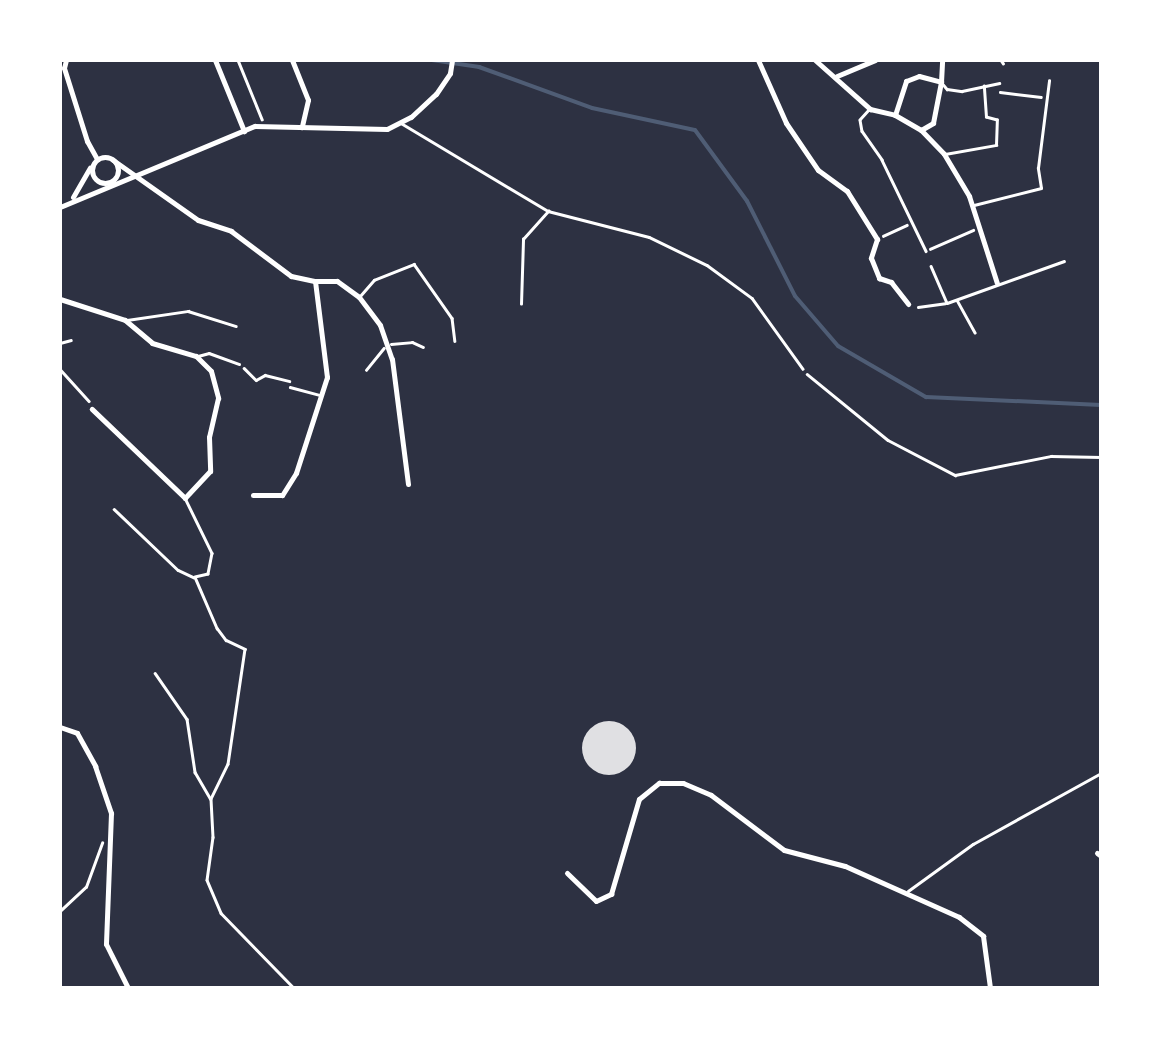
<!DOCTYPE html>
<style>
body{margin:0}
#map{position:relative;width:1161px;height:1048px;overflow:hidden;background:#2d3142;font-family:"Open Sans",sans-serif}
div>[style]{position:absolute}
.stream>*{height:4px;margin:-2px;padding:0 2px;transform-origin:2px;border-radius:2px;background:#4f5d75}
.building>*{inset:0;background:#e0e0e3}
.round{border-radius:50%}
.path>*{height:2.5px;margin:-1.25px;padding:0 1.25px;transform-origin:1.25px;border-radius:1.25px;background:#fff}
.service>*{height:2.5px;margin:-1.25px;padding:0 1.25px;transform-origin:1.25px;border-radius:1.25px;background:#fff}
.minor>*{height:5px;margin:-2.5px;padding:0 2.5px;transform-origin:2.5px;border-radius:2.5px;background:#fff}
.minor>.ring{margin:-2.5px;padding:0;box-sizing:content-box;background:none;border:5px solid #fff;border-radius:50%}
span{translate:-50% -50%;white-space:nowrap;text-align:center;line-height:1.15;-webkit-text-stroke:10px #fff;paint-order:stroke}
.frame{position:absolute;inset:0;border:62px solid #fff;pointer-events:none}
</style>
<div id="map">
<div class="stream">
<i style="left:432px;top:60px;width:48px;rotate:8.5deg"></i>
<i style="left:479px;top:67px;width:120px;rotate:19.9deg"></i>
<i style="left:592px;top:108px;width:105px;rotate:12.1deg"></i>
<i style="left:695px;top:130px;width:88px;rotate:53.8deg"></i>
<i style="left:747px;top:201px;width:106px;rotate:63.2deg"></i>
<i style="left:795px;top:296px;width:66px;rotate:49.3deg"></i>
<i style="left:838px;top:346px;width:102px;rotate:30.1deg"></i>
<i style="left:926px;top:397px;width:175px;rotate:2.6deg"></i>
</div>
<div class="building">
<i class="round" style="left:582px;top:721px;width:54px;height:54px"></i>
</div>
<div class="path">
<i style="left:238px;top:60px;width:64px;rotate:67.9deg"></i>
<i style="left:1000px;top:92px;width:41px;rotate:7deg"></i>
<i style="left:883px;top:236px;width:26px;rotate:-25deg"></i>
<i style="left:930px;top:249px;width:47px;rotate:-23.8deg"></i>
<i style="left:244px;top:368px;width:17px;rotate:45deg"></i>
<i style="left:256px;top:380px;width:10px;rotate:-29deg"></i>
<i style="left:265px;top:375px;width:25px;rotate:14deg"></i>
<i style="left:60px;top:369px;width:43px;rotate:47.8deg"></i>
<i style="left:807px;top:374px;width:104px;rotate:39.2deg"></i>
<i style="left:888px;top:440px;width:76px;rotate:27.6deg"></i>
<i style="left:955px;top:475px;width:98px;rotate:-11.2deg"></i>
<i style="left:1051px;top:456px;width:50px;rotate:1.1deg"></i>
<i style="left:60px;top:911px;width:35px;rotate:-43deg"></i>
<i style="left:86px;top:887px;width:47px;rotate:-70deg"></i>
</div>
<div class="service">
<i style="left:1001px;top:60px;width:4px;rotate:56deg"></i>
<i style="left:942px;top:83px;width:8px;rotate:50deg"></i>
<i style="left:947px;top:89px;width:15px;rotate:8deg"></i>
<i style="left:962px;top:91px;width:38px;rotate:-12deg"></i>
<i style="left:869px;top:110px;width:13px;rotate:132deg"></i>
<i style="left:860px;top:120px;width:11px;rotate:80deg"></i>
<i style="left:862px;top:131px;width:35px;rotate:55deg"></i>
<i style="left:882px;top:160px;width:101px;rotate:64.2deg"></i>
<i style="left:401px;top:123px;width:171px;rotate:30.9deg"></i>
<i style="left:548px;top:211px;width:104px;rotate:14.4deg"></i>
<i style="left:649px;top:237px;width:64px;rotate:25.8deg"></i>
<i style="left:707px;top:265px;width:56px;rotate:36.3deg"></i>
<i style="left:752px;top:298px;width:87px;rotate:54.3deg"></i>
<i style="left:945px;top:154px;width:52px;rotate:-10deg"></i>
<i style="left:996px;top:145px;width:25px;rotate:-88deg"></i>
<i style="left:997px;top:120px;width:11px;rotate:-165deg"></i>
<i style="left:986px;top:117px;width:31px;rotate:-94deg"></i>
<i style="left:974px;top:205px;width:69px;rotate:-14.2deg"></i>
<i style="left:1041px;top:188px;width:20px;rotate:-99deg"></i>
<i style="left:1038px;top:168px;width:88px;rotate:-82.8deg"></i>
<i style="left:931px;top:266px;width:40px;rotate:66.6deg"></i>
<i style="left:947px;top:303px;width:124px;rotate:-19.7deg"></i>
<i style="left:360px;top:296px;width:21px;rotate:-49deg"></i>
<i style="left:374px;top:280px;width:43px;rotate:-21.8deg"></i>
<i style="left:414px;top:264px;width:66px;rotate:54.9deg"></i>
<i style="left:452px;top:318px;width:23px;rotate:83deg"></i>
<i style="left:957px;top:300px;width:37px;rotate:61deg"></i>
<i style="left:521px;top:304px;width:65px;rotate:-88.2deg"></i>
<i style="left:523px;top:239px;width:38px;rotate:-48deg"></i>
<i style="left:918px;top:307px;width:27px;rotate:-8deg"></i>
<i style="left:127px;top:320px;width:62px;rotate:-8.4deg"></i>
<i style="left:188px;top:311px;width:50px;rotate:17.4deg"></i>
<i style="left:60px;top:343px;width:11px;rotate:-15deg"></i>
<i style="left:391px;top:344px;width:21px;rotate:-5deg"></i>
<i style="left:412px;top:342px;width:12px;rotate:24deg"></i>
<i style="left:198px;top:356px;width:11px;rotate:-15deg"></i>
<i style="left:209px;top:353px;width:32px;rotate:20deg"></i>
<i style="left:366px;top:370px;width:28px;rotate:-51deg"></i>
<i style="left:290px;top:387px;width:30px;rotate:15deg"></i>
<i style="left:186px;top:500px;width:59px;rotate:63.9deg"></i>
<i style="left:212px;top:553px;width:21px;rotate:101deg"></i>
<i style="left:208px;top:574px;width:13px;rotate:167deg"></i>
<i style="left:195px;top:577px;width:56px;rotate:66.7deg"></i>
<i style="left:217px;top:628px;width:15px;rotate:53deg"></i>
<i style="left:226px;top:640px;width:21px;rotate:25deg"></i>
<i style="left:245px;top:649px;width:116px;rotate:98.4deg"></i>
<i style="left:228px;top:764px;width:39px;rotate:116deg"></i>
<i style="left:211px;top:799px;width:38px;rotate:87deg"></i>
<i style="left:213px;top:837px;width:43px;rotate:97.9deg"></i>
<i style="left:207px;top:880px;width:36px;rotate:67deg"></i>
<i style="left:221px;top:913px;width:105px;rotate:45.8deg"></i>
<i style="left:114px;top:509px;width:88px;rotate:43.6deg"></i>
<i style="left:178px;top:570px;width:17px;rotate:25deg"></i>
<i style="left:155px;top:673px;width:56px;rotate:55.2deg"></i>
<i style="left:187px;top:719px;width:54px;rotate:81.4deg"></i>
<i style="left:195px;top:772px;width:30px;rotate:60deg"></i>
<i style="left:908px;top:891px;width:80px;rotate:-35.9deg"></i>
<i style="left:973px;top:844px;width:146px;rotate:-29deg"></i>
</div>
<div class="minor">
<i style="left:66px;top:60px;width:8px;rotate:104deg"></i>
<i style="left:64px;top:68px;width:77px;rotate:72.5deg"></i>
<i style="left:87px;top:141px;width:21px;rotate:61deg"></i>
<i style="left:215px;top:60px;width:77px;rotate:67.8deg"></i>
<i style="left:292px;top:60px;width:43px;rotate:68.2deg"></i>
<i style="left:308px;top:100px;width:28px;rotate:103deg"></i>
<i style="left:758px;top:60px;width:69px;rotate:66deg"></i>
<i style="left:786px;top:123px;width:57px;rotate:55.8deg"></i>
<i style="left:818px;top:170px;width:36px;rotate:36deg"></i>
<i style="left:847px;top:191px;width:57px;rotate:58deg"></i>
<i style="left:877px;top:239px;width:20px;rotate:108deg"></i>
<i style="left:871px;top:258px;width:22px;rotate:68deg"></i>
<i style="left:879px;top:278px;width:13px;rotate:18deg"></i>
<i style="left:891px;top:282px;width:28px;rotate:52deg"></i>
<i style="left:815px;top:60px;width:74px;rotate:41.7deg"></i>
<i style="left:870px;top:109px;width:26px;rotate:13deg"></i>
<i style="left:895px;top:115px;width:30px;rotate:30deg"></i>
<i style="left:921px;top:130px;width:33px;rotate:46deg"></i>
<i style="left:944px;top:154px;width:49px;rotate:59.2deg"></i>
<i style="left:969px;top:196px;width:91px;rotate:72.2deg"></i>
<i style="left:837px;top:76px;width:41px;rotate:-22.8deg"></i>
<i style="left:895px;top:115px;width:36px;rotate:-72deg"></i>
<i style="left:906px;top:81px;width:14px;rotate:-21deg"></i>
<i style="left:919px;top:76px;width:23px;rotate:15deg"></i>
<i style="left:941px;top:82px;width:22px;rotate:-87deg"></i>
<i style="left:921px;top:130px;width:14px;rotate:-30deg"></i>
<i style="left:933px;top:123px;width:42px;rotate:-79deg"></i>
<i class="ring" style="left:92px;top:157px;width:21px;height:21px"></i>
<i style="left:113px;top:160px;width:104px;rotate:35.2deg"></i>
<i style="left:198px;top:220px;width:35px;rotate:18deg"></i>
<i style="left:231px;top:231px;width:75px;rotate:36.9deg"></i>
<i style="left:291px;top:276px;width:25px;rotate:12deg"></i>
<i style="left:315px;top:281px;width:97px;rotate:82.9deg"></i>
<i style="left:327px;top:377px;width:101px;rotate:107.9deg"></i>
<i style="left:296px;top:473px;width:26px;rotate:122deg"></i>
<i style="left:282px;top:495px;width:29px;rotate:180deg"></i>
<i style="left:73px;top:197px;width:34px;rotate:-60deg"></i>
<i style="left:60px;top:207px;width:211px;rotate:-22.6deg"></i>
<i style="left:255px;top:126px;width:132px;rotate:1.3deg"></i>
<i style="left:387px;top:129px;width:27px;rotate:-27deg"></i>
<i style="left:411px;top:117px;width:34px;rotate:-43deg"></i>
<i style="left:436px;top:94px;width:25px;rotate:-56deg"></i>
<i style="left:450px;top:73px;width:13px;rotate:-81deg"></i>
<i style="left:315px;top:281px;width:22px"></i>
<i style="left:337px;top:281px;width:27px;rotate:36deg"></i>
<i style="left:359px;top:297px;width:35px;rotate:53deg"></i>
<i style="left:380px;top:325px;width:36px;rotate:71deg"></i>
<i style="left:392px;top:359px;width:126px;rotate:82.7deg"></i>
<i style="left:60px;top:299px;width:68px;rotate:17.9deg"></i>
<i style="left:125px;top:320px;width:35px;rotate:40deg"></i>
<i style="left:152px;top:343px;width:46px;rotate:16.5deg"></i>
<i style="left:196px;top:356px;width:21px;rotate:45deg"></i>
<i style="left:211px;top:371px;width:28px;rotate:75deg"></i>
<i style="left:218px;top:398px;width:40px;rotate:103deg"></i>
<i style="left:209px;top:437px;width:34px;rotate:88deg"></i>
<i style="left:210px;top:471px;width:37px;rotate:133deg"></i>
<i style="left:185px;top:498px;width:129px;rotate:-136.3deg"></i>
<i style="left:60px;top:727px;width:18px;rotate:19deg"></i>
<i style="left:77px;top:733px;width:38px;rotate:61deg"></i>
<i style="left:95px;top:766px;width:50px;rotate:71.2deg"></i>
<i style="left:111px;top:813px;width:131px;rotate:92.2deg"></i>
<i style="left:106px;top:944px;width:49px;rotate:63.4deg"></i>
<i style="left:1097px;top:853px;width:5px;rotate:37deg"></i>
<i style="left:567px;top:873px;width:40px;rotate:44deg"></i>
<i style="left:596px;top:901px;width:17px;rotate:-25deg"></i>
<i style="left:611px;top:894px;width:99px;rotate:-73.6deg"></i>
<i style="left:639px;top:799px;width:26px;rotate:-39deg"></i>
<i style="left:659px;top:783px;width:24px"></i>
<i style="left:683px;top:783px;width:30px;rotate:23deg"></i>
<i style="left:711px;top:795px;width:91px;rotate:37deg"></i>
<i style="left:784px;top:850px;width:63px;rotate:14.7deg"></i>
<i style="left:845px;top:866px;width:125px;rotate:24.1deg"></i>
<i style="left:959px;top:917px;width:31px;rotate:38deg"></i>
<i style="left:983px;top:936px;width:52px;rotate:82.3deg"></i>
</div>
<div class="frame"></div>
</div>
